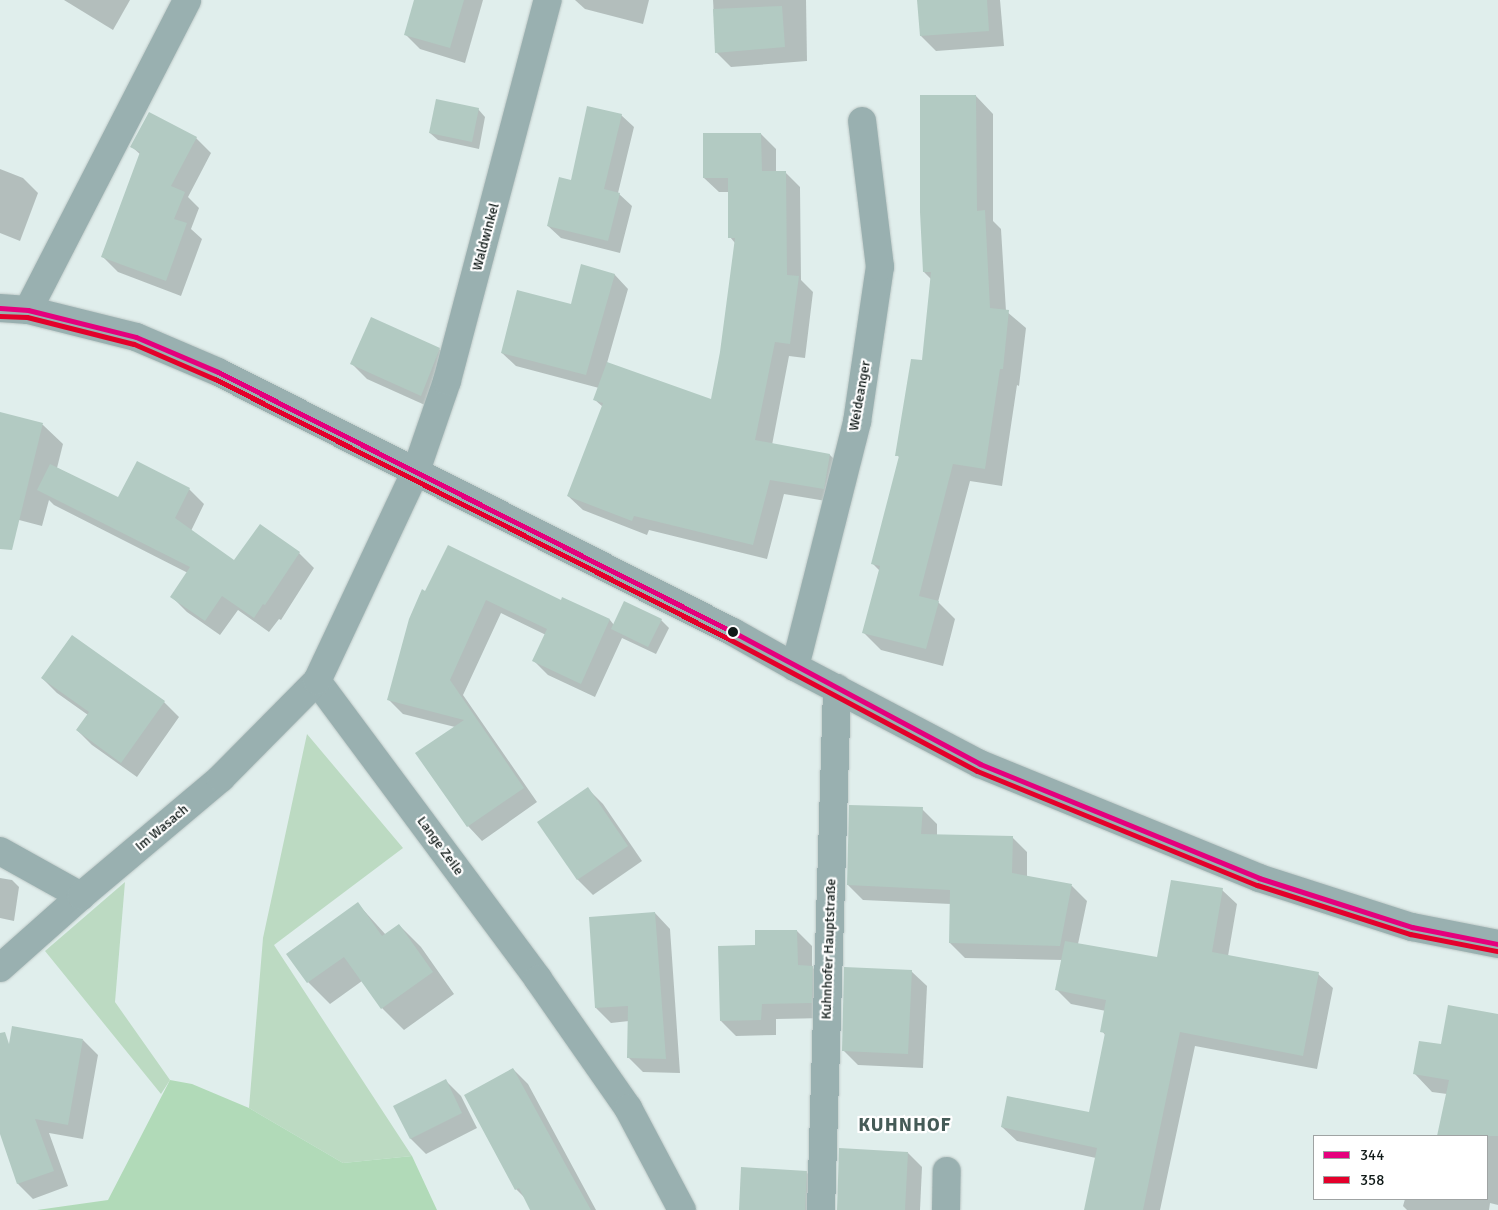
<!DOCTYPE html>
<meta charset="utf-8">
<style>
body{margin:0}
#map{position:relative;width:1498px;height:1210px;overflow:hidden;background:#e0eeec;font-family:Signika,sans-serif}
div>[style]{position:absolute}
.green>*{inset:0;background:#bcdac2}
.forest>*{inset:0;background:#b1dab8}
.shadow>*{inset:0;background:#0003}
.building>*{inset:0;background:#b2cac2}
.roads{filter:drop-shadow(0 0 1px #c0cbc9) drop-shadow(0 0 1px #c0cbc9)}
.minor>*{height:28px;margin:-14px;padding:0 14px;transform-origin:14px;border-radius:14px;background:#99b0b0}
.bus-1>*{height:5px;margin:-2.5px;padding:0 2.5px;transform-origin:2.5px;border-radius:2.5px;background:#e5007d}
.bus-2>*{height:5px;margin:-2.5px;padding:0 2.5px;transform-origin:2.5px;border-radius:2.5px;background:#e4002b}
.dots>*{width:14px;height:14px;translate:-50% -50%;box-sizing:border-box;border:2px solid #fff;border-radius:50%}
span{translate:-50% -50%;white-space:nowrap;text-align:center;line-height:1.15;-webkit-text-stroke:4.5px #fff;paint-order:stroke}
.street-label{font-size:14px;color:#101a18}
.district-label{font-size:19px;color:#455b57;font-weight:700;letter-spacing:1px}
.legend{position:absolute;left:1313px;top:1135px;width:175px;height:65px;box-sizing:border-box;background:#fff;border:1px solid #9fa3a3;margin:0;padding:6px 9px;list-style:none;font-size:15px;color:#101a18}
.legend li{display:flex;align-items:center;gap:10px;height:25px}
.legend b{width:25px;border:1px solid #9fa3a3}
</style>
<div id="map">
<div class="green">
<i style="clip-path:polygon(307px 734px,403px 848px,274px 945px,412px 1156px,343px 1163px,249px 1108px,263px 938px)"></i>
<i style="clip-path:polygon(125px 882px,115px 1002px,170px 1080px,161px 1094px,45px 951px)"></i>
</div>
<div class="forest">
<i style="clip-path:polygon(170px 1080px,192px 1084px,249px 1108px,343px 1163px,412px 1156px,437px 1210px,37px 1210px,108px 1200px)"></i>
</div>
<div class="shadow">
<i style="clip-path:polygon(64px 0,130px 0,113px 30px)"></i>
<i style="clip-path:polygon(415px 0,483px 0,465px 63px,420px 49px,405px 34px)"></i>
<i style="clip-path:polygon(575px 0,649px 0,643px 24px,585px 9px)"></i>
<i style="clip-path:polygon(713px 0,806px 0,807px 61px,731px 67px,716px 52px)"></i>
<i style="clip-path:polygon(918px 0,1000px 0,1004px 46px,936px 51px,921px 36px)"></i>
<i style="clip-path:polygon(976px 96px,993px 114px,993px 221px,1001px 229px,1006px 311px,1026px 328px,1019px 386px,1017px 385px,1002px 486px,970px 481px,938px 602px,955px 619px,943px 666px,881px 650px,864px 633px,880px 571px,873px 564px,900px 458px,897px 455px,923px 361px,931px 279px,924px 272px)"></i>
<i style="clip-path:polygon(478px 109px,485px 117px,479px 149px,438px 140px,430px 133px)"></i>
<i style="clip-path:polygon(621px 115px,634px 127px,618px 193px,632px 206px,620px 253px,561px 238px,548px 226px,572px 182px)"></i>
<i style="clip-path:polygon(761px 134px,776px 149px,776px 172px,785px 172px,800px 187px,801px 280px,813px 292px,805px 358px,789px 356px,772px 445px,830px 455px,845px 470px,838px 503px,784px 494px,767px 559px,649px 530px,647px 535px,583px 510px,568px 496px,603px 407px,595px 400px,599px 388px,516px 366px,502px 353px,572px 306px,582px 266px,615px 275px,628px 289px,607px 363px,712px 401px,721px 353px,735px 243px,730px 237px,729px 192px,719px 192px,704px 178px)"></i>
<i style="clip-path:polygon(196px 138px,211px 153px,188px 197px,199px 208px,191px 229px,202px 239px,181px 296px,118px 272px,103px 257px,141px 155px,132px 147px)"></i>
<i style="clip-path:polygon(0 169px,23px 178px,38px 193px,20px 241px,0 233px)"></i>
<i style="clip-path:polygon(439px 349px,454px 364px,436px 410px,367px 379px,352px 364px)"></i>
<i style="clip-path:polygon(0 413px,43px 425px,63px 444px,57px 468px,119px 499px,189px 489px,204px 504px,191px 531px,234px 562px,299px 553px,314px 568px,281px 620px,279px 619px,269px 632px,238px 610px,220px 635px,187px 612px,172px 597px,188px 573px,54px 505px,49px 500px,42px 526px,0 515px)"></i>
<i style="clip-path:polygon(423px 591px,561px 602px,563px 599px,610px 620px,614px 625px,625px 603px,661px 620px,669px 628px,656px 654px,622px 638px,595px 697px,548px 675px,534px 661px,546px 635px,501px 613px,463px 695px,537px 802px,482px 841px,468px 826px,417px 753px,455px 727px,403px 714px,388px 699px)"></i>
<i style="clip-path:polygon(72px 636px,164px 702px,179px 717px,137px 777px,92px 745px,77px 730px,88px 715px,57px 693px,42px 678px)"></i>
<i style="clip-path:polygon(588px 789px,603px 804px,642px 861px,593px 895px,578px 880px,539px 823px)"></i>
<i style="clip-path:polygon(922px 809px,937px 824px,937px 836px,1012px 837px,1027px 852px,1027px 877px,1072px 886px,1087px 901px,1078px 944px,1158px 959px,1222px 890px,1237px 904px,1228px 956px,1318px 974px,1333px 988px,1317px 1069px,1195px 1046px,1160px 1210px,1085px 1210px,1096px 1158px,1017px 1141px,1002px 1127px,1090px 1113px,1106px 1036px,1102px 1031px,1106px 1011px,1071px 1004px,1056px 989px,1063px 960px,965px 958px,950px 943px,951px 904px,863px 900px,848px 885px)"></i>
<i style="clip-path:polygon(0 878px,12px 880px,19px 887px,14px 921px,0 918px)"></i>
<i style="clip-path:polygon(358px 904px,386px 935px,399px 925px,421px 947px,454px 994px,404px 1030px,382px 1008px,362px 981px,330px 1004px,308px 982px)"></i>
<i style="clip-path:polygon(655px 913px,670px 929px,680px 1073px,643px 1072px,628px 1057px,629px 1021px,611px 1023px,596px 1008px)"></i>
<i style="clip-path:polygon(797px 931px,812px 946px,812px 967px,827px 982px,826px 1018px,776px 1019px,776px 1035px,736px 1036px,721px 1021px,757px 946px)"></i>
<i style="clip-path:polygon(911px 971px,927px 986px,923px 1068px,858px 1065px,843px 1050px)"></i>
<i style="clip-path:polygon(1498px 1015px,1498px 1205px,1490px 1203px,1489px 1210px,1407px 1210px,1403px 1206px,1405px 1199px,1487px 1199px,1487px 1136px,1439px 1136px,1447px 1094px,1432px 1092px,1414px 1073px,1442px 1046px)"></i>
<i style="clip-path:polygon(83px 1040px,98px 1055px,83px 1139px,49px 1133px,68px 1186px,33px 1199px,18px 1184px,0 1130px,0 1101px)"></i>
<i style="clip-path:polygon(513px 1069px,528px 1084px,596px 1210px,532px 1210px,526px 1199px,516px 1189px)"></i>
<i style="clip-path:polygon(446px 1081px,461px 1096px,477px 1128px,426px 1154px,411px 1139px,395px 1106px)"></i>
<i style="clip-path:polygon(908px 1153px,922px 1167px,920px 1210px,838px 1210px)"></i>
<i style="clip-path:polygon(806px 1172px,821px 1186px,821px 1210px,740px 1210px)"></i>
</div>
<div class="building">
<i style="clip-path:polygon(414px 0,464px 0,450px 48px,404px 35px)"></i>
<i style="clip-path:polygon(917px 0,987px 0,989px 31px,920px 36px)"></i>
<i style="clip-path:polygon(782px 6px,785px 47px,715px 53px,713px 9px)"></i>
<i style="clip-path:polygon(920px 95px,976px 95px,977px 211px,985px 210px,990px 308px,1009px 310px,1003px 369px,1000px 369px,985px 469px,953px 464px,919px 596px,939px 601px,926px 649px,862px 633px,880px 566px,871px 564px,899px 456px,895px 456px,911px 359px,922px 360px,931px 272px,923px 272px,920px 212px)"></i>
<i style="clip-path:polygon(436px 99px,479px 108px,472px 142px,429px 133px)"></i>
<i style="clip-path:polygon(587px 106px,622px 114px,604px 189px,620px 193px,608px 241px,547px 226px,559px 177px,571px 180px)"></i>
<i style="clip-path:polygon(149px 112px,197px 137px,171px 186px,185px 192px,174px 219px,187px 223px,166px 281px,101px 257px,140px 152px,130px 147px)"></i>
<i style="clip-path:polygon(703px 133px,761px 133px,762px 171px,786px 171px,787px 275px,799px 276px,790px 344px,775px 342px,755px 440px,830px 454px,824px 489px,770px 480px,753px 545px,634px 516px,632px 521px,567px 496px,603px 403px,593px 400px,607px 362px,711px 399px,720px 352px,735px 238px,728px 238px,728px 178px,703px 178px)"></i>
<i style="clip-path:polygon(581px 264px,615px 274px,586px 375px,501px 353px,517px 290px,571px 304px)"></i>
<i style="clip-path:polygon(371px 317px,440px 348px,421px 396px,350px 364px)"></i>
<i style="clip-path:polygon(0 412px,43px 423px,12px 550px,0 549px)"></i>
<i style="clip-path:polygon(137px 461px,190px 488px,175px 518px,234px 560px,260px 524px,300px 552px,265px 605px,263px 604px,254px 618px,222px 596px,205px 621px,170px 597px,190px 567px,37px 490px,50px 464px,118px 497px)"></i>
<i style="clip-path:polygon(448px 545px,561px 600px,562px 597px,610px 619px,581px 684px,532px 661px,547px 629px,486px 600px,450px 680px,524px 788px,467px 827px,415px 753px,464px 720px,387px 700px,409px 619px,422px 589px,425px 591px)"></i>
<i style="clip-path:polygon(624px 601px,662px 619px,648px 647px,611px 629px)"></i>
<i style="clip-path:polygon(72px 635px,165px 701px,121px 763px,76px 730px,89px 712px,41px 678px)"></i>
<i style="clip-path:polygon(588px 787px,628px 846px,577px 880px,537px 822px)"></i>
<i style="clip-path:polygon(849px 805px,923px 807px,921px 834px,1013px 836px,1012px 873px,1072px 884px,1060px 946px,949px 943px,950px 890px,847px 885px)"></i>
<i style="clip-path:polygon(1171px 880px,1223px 888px,1212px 952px,1319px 972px,1303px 1056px,1180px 1032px,1143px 1210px,1084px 1210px,1097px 1148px,1001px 1127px,1007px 1096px,1089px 1112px,1105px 1033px,1100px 1032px,1106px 1000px,1055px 990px,1065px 941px,1157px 957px)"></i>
<i style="clip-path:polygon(358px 902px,382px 936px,399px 924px,433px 972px,381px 1009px,344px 957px,307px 983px,286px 954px)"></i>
<i style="clip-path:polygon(655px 912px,666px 1059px,627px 1058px,628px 1006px,595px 1008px,589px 917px)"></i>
<i style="clip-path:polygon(755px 930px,797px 930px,798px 965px,813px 966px,812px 1003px,762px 1004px,761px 1020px,720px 1021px,718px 946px,755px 945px)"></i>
<i style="clip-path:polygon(844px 967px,912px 970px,908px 1054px,842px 1051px)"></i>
<i style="clip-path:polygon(1448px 1005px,1498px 1014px,1498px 1136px,1437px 1136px,1449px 1080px,1413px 1074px,1419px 1041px,1441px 1044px)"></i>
<i style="clip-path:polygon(12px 1026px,83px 1039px,68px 1125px,35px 1119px,54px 1171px,17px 1184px,0 1134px,0 1033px,5px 1032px,9px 1044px)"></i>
<i style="clip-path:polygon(513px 1068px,568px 1169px,591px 1210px,530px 1210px,519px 1188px,515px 1190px,464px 1095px)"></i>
<i style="clip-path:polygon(446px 1079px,462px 1113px,410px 1139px,393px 1106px)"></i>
<i style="clip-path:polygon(839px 1148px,908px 1152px,905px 1210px,837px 1210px)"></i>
<i style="clip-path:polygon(741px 1167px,807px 1171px,805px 1210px,739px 1210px)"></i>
</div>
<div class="roads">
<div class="minor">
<i style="left:0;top:308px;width:28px;rotate:4deg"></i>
<i style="left:28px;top:310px;width:111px;rotate:14deg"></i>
<i style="left:136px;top:337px;width:89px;rotate:23.1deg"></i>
<i style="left:218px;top:372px;width:577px;rotate:26.79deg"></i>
<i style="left:733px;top:632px;width:71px;rotate:29.4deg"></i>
<i style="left:795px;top:667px;width:209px;rotate:27.7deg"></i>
<i style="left:980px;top:764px;width:301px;rotate:22.2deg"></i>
<i style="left:1259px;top:878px;width:161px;rotate:17.8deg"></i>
<i style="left:1412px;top:927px;width:88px;rotate:11.2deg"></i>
<i style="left:28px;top:310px;width:348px;rotate:-62.8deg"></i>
<i style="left:795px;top:667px;width:253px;rotate:-75.8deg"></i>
<i style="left:857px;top:422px;width:157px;rotate:-81.6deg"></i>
<i style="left:880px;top:267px;width:147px;rotate:-97deg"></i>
<i style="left:317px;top:681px;width:371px;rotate:53.4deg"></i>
<i style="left:538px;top:979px;width:157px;rotate:55.1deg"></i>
<i style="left:628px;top:1108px;width:115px;rotate:62.1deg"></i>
<i style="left:0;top:851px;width:93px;rotate:29.1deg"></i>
<i style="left:0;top:968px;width:108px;rotate:-41.6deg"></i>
<i style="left:81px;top:896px;width:183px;rotate:-40.1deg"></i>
<i style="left:221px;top:778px;width:136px;rotate:-45.3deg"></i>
<i style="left:317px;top:681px;width:232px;rotate:-64.8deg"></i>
<i style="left:416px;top:471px;width:95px;rotate:-71deg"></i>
<i style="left:447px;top:381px;width:394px;rotate:-75.2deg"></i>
<i style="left:821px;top:1210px;width:522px;rotate:-88.24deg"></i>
<i style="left:946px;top:1210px;width:39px;rotate:-89deg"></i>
</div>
</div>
<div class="bus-1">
<i style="left:0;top:308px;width:28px;rotate:4deg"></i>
<i style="left:28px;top:310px;width:111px;rotate:14deg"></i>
<i style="left:136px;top:337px;width:89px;rotate:23.1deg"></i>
<i style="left:218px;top:372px;width:577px;rotate:26.79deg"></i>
<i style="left:733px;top:632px;width:280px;rotate:28.1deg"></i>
<i style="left:980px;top:764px;width:301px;rotate:22.2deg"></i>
<i style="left:1259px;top:878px;width:161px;rotate:17.8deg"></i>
<i style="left:1412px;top:927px;width:88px;rotate:11.2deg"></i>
</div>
<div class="bus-2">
<i style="left:0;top:316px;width:27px;rotate:2deg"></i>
<i style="left:27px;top:317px;width:110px;rotate:14.2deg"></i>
<i style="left:134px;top:344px;width:88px;rotate:23.4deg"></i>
<i style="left:215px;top:379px;width:576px;rotate:26.83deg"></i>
<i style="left:729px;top:639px;width:281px;rotate:28deg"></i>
<i style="left:977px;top:771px;width:302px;rotate:22.2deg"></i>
<i style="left:1257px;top:885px;width:161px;rotate:17.8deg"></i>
<i style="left:1410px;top:934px;width:89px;rotate:11.1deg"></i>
</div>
<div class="dots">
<i style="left:733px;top:632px;background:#101a18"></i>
</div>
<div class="street-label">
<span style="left:486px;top:237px;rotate:-75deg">Waldwinkel</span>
<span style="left:860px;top:396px;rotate:-80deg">Weideanger</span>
<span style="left:162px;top:828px;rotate:-40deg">Im Wasach</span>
<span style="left:440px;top:846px;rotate:54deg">Lange Zeile</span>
<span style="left:829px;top:949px;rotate:-88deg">Kuhnhofer Hauptstraße</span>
</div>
<div class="district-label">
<span style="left:905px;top:1126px">KUHNHOF</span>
</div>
<ul class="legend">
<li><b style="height:6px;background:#e5007d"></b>344</li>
<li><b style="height:6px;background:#e4002b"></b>358</li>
</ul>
</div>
